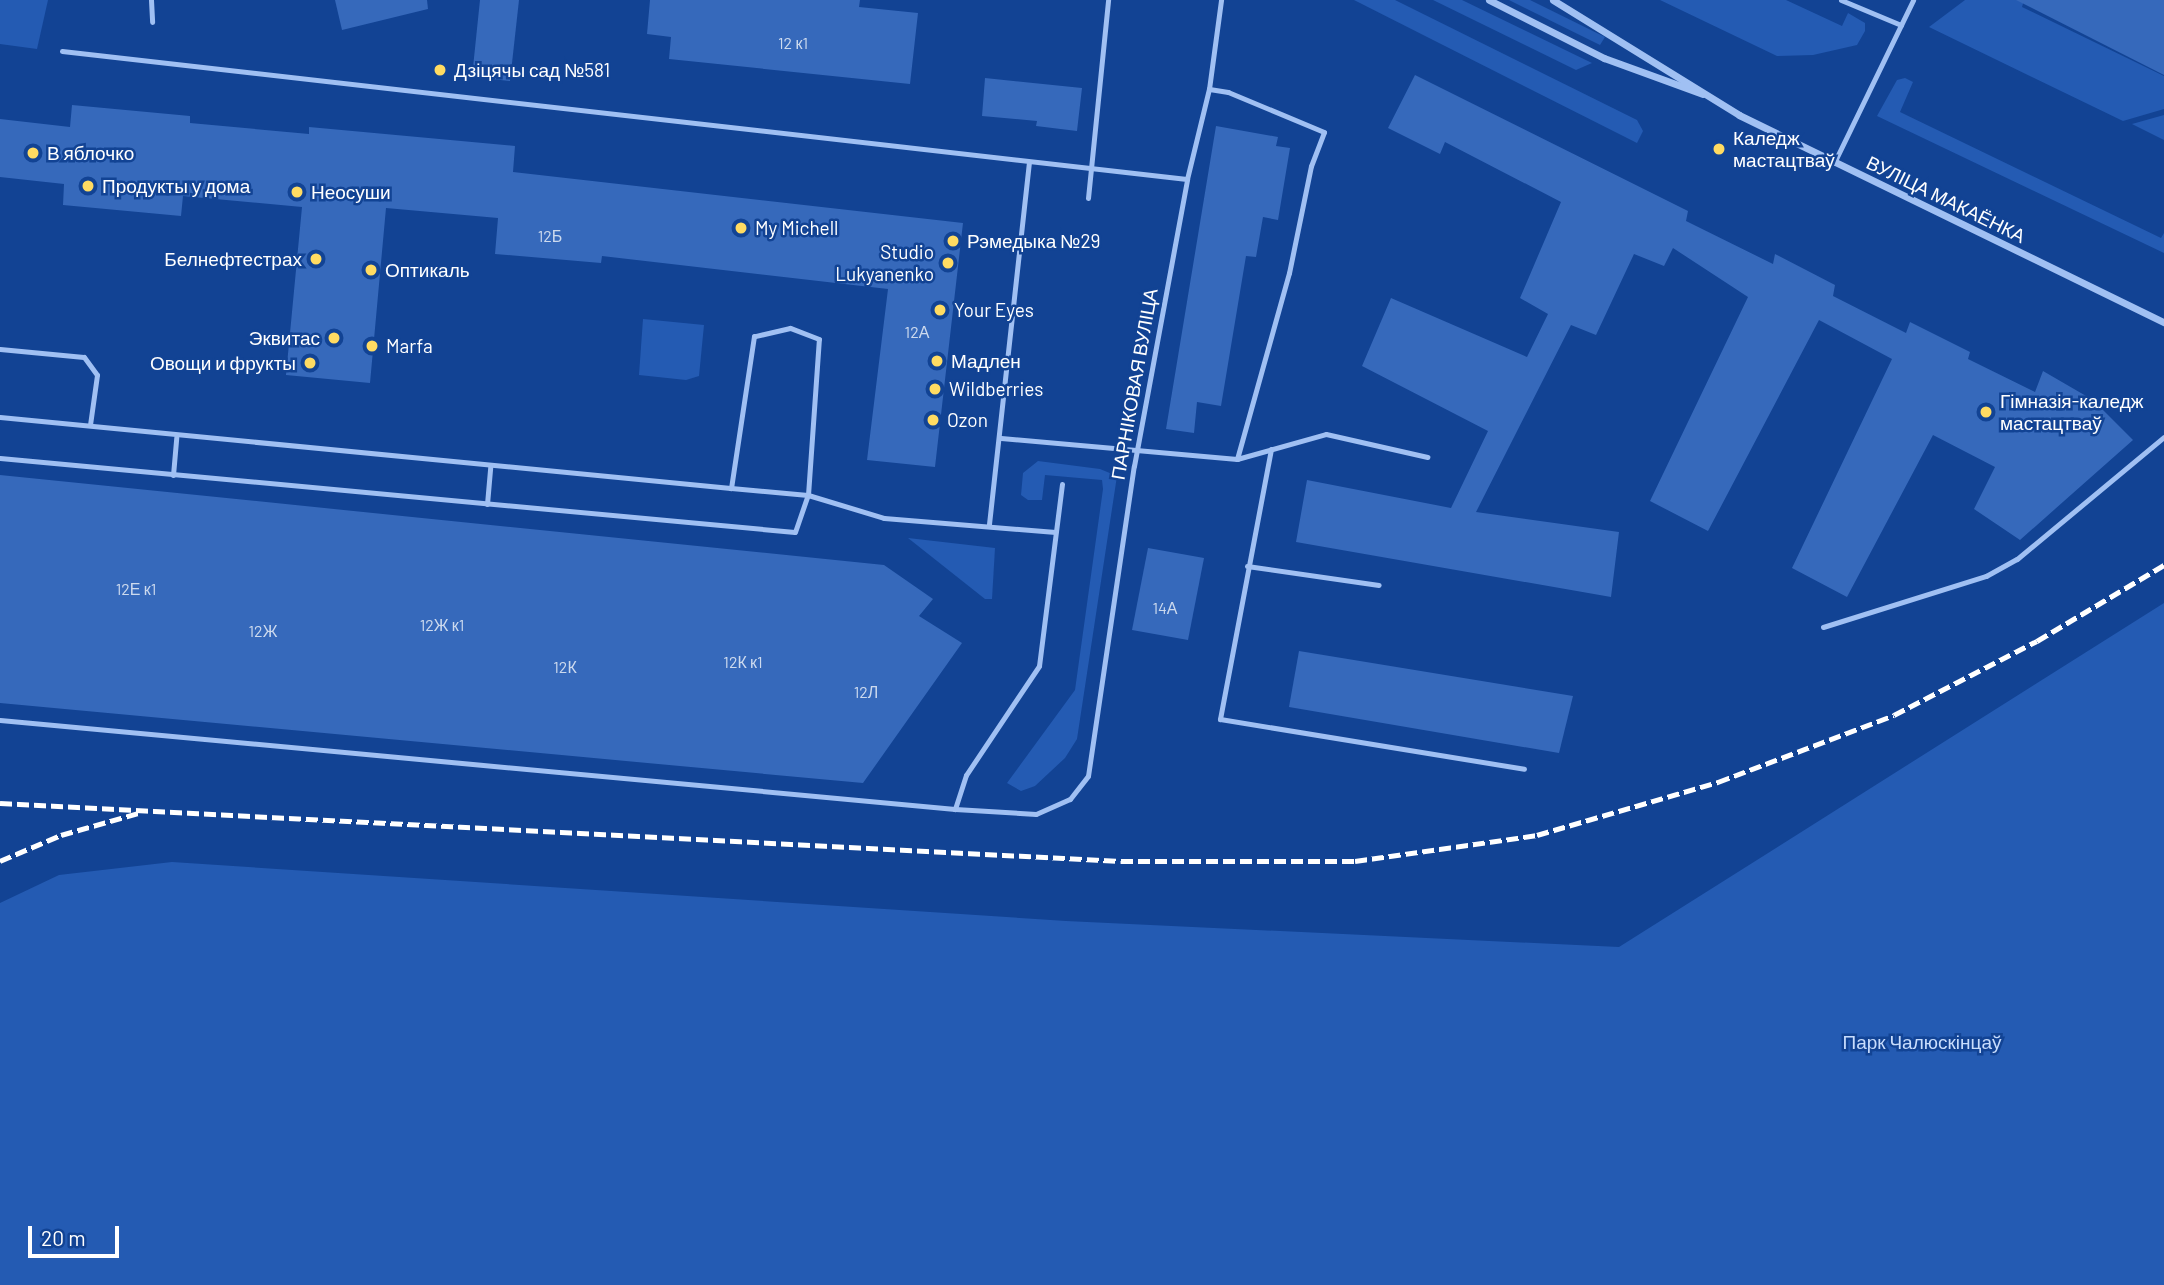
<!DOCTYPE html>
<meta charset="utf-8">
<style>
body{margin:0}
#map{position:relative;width:2164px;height:1285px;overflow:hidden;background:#124394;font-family:Barlow,sans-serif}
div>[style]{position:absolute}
.green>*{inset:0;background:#245bb3}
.building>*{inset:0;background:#3669bb}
.lane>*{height:5px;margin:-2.5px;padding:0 2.5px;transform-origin:2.5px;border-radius:2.5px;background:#a0c0f3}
.street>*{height:7px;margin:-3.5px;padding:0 3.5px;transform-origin:3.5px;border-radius:3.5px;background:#a0c0f3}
.rail>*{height:5px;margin-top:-2.5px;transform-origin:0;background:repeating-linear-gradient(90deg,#fff 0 12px,transparent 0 17px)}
.dots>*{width:19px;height:19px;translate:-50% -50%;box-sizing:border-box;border:4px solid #124394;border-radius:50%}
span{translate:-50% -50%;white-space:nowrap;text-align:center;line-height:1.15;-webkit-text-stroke:5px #124394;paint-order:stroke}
.number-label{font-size:16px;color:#cddaee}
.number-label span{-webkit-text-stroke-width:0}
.poi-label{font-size:19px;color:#fff}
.left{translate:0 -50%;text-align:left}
.right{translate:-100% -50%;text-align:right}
.street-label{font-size:19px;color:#fff}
.park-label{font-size:19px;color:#c8ddfd}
.scale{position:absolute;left:28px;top:1226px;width:91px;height:32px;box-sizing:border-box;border:4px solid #fff;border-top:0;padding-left:9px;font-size:21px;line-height:24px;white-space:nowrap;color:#fff;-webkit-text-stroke:5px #124394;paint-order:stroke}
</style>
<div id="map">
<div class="green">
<i style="clip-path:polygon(0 0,48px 0,37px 49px,0 44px)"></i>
<i style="clip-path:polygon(1354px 0,1395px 0,1637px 120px,1643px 131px,1637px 143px)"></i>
<i style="clip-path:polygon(1433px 0,1462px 0,1592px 63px,1576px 70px)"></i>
<i style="clip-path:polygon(1509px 0,1530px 0,1605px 37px,1600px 45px)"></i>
<i style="clip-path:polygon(1660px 0,1786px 0,1842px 26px,1848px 13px,1865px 23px,1865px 31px,1857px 45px,1813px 55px,1777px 56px)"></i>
<i style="clip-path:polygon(1965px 0,2024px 0,2022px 7px,2164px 76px,2164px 109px,2123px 121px,1929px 27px)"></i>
<i style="clip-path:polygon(1905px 78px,1913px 82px,1900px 112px,2161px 238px,2164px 233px,2164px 253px,1877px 116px,1897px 80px)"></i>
<i style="clip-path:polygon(2164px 115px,2164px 140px,2132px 124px)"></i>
<i style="clip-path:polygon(643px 319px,704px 325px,699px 376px,686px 380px,639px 375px)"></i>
<i style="clip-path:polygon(1038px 461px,1100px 469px,1117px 476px,1077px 739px,1065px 758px,1035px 786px,1021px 791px,1007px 783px,1075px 690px,1103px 489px,1102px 480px,1045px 475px,1042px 500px,1028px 500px,1021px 495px,1023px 473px)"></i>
<i style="clip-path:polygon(908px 538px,995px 548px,992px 599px,985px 599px)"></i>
<i style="clip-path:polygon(2164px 603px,2164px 1285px,0 1285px,0 903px,59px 875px,172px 862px,1066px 921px,1619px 947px)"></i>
</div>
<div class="building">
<i style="clip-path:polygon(335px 0,427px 0,428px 9px,342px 30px)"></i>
<i style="clip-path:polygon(480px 0,519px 0,510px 81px,472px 77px)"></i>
<i style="clip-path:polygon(650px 0,860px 0,859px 7px,918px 13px,910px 84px,669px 59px,671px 37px,647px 34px)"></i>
<i style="clip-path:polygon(2016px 0,2164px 0,2164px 75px)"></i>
<i style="clip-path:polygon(1415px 75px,1688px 211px,1686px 221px,1773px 264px,1775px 254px,1835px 285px,1833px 296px,1906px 333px,1910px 322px,1970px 352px,1968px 359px,2035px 392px,2043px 371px,2093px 400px,2133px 440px,2020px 540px,1974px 509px,1995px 467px,1933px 435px,1847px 597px,1792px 568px,1892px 359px,1819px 320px,1708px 531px,1650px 501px,1748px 297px,1673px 248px,1664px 266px,1634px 254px,1596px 335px,1571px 325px,1476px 512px,1619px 532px,1611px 597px,1296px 542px,1307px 480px,1451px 508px,1488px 431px,1362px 366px,1391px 298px,1527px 357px,1548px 314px,1520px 298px,1561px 202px,1445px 142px,1440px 154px,1388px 128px)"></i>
<i style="clip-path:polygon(985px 78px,1082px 88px,1077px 131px,1036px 126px,1037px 121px,982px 116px)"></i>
<i style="clip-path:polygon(72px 105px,190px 116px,190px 123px,309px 134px,309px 127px,515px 146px,513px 172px,963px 223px,935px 467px,867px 460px,888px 289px,602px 256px,601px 263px,495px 254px,498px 218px,386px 208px,370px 383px,286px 375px,302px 207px,183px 196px,181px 216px,63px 205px,64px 184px,0 177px,0 119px,70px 127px)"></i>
<i style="clip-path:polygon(1216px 126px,1278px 137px,1276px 146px,1290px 148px,1278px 220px,1263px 217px,1256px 257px,1246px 256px,1221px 406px,1197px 402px,1194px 433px,1166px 429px)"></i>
<i style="clip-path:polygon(0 475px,884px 565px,933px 599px,919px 616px,962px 643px,863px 783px,0 703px)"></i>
<i style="clip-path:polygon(1148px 548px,1204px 558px,1188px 640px,1132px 630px)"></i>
<i style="clip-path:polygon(1299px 651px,1573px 696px,1559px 753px,1289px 707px)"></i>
</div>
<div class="lane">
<i style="left:151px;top:0;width:22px;rotate:87deg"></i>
<i style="left:1841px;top:0;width:65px;rotate:22.6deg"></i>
<i style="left:62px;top:51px;width:1132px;rotate:6.49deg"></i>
<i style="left:1834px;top:163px;width:181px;rotate:-64.1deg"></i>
<i style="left:1088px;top:198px;width:199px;rotate:-84.2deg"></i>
<i style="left:0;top:349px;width:84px;rotate:5.4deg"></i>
<i style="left:84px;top:357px;width:22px;rotate:54deg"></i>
<i style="left:97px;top:375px;width:50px;rotate:98deg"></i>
<i style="left:0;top:417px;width:734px;rotate:5.55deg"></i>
<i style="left:1001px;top:438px;width:237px;rotate:5.1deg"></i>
<i style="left:1237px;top:459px;width:193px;rotate:-74.4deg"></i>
<i style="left:1289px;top:273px;width:109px;rotate:-78.4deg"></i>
<i style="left:1311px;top:166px;width:36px;rotate:-69deg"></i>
<i style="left:1324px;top:132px;width:104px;rotate:-157.4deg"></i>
<i style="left:1228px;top:92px;width:19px;rotate:-171deg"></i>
<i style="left:1271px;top:449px;width:275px;rotate:100.7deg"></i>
<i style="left:1220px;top:719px;width:308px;rotate:9.3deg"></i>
<i style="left:0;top:458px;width:798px;rotate:5.32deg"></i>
<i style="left:795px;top:532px;width:39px;rotate:-71deg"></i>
<i style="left:808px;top:495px;width:156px;rotate:-86deg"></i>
<i style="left:819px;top:339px;width:31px;rotate:-159deg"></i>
<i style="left:790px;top:328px;width:37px;rotate:167deg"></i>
<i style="left:754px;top:336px;width:154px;rotate:98.6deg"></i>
<i style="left:731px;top:488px;width:77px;rotate:5.2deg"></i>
<i style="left:808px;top:495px;width:79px;rotate:16.8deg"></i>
<i style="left:884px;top:518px;width:172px;rotate:4.7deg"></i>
<i style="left:1237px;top:459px;width:92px;rotate:-15.7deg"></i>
<i style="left:1326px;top:434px;width:104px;rotate:12.8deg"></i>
<i style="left:173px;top:475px;width:38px;rotate:-85deg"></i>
<i style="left:1062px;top:484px;width:183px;rotate:97.2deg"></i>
<i style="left:1039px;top:666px;width:131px;rotate:123.8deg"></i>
<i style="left:966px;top:775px;width:36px;rotate:108deg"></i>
<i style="left:955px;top:809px;width:81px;rotate:3.5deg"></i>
<i style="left:1036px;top:814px;width:37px;rotate:-24deg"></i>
<i style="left:1070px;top:799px;width:29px;rotate:-52deg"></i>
<i style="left:1088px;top:776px;width:313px;rotate:-81.6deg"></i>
<i style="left:1134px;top:466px;width:292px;rotate:-79.5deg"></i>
<i style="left:1187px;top:179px;width:93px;rotate:-76.3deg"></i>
<i style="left:1209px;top:89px;width:90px;rotate:-82.3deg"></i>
<i style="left:487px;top:504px;width:38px;rotate:-85deg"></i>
<i style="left:989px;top:524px;width:363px;rotate:-83.7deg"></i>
<i style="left:1247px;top:566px;width:133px;rotate:8.2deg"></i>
<i style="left:1823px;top:627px;width:171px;rotate:-17.4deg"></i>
<i style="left:1986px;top:576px;width:35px;rotate:-29deg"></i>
<i style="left:2017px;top:559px;width:191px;rotate:-39.7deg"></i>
<i style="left:0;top:720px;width:959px;rotate:5.32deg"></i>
</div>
<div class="street">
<i style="left:1489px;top:0;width:129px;rotate:26.8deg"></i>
<i style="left:1604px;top:58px;width:105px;rotate:20deg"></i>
<i style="left:1553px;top:0;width:219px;rotate:31.7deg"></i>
<i style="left:1739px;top:115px;width:473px;rotate:26deg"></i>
</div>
<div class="rail">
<i style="left:0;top:803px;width:1122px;rotate:2.96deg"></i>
<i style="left:1121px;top:861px;width:234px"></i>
<i style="left:1355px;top:861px;width:184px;rotate:-8.1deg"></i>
<i style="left:1537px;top:835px;width:189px;rotate:-16.3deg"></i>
<i style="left:1718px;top:782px;width:188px;rotate:-20.8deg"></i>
<i style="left:1894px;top:715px;width:161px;rotate:-27.4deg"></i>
<i style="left:2037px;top:641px;width:148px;rotate:-30.9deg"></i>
<i style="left:0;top:861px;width:66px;rotate:-23.1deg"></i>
<i style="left:61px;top:835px;width:81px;rotate:-15.8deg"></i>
</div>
<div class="dots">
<i style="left:440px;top:70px;background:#ffdb62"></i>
<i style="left:1719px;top:149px;background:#ffdb62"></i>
<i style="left:33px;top:153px;background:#ffdb62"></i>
<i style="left:88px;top:186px;background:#ffdb62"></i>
<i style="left:297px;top:192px;background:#ffdb62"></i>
<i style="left:741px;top:228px;background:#ffdb62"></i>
<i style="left:953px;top:241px;background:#ffdb62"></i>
<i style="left:316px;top:259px;background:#ffdb62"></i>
<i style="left:948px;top:263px;background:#ffdb62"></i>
<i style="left:371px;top:270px;background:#ffdb62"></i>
<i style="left:940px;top:310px;background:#ffdb62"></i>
<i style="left:334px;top:338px;background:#ffdb62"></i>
<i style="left:372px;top:346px;background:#ffdb62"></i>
<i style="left:937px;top:361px;background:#ffdb62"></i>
<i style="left:310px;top:363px;background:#ffdb62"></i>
<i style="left:935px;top:389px;background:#ffdb62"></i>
<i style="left:1986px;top:412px;background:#ffdb62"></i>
<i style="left:933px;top:420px;background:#ffdb62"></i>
</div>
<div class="number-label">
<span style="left:793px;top:43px">12 к1</span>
<span style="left:550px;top:236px">12Б</span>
<span style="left:917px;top:332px">12А</span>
<span style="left:136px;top:589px">12Е к1</span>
<span style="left:1165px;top:608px">14А</span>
<span style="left:442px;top:625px">12Ж к1</span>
<span style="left:263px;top:631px">12Ж</span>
<span style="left:743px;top:662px">12К к1</span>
<span style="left:565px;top:667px">12К</span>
<span style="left:866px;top:692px">12Л</span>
</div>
<div class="poi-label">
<span class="left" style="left:454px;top:70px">Дзіцячы сад №581</span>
<span class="left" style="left:1733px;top:149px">Каледж<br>мастацтваў</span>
<span class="left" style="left:47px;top:153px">В яблочко</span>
<span class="left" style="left:102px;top:186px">Продукты у дома</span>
<span class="left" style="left:311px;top:192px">Неосуши</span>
<span class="left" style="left:755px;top:228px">My Michell</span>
<span class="left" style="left:967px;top:241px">Рэмедыка №29</span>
<span class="right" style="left:934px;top:263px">Studio<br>Lukyanenko</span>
<span class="right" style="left:302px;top:259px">Белнефтестрах</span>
<span class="left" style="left:385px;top:270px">Оптикаль</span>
<span class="left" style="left:954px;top:310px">Your Eyes</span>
<span class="right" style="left:320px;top:338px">Эквитас</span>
<span class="left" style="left:386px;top:346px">Marfa</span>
<span class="left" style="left:951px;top:361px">Мадлен</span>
<span class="right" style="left:296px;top:363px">Овощи и фрукты</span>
<span class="left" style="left:949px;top:389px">Wildberries</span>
<span class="left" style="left:2000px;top:412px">Гімназія-каледж<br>мастацтваў</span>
<span class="left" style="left:947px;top:420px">Ozon</span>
</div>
<div class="street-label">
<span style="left:1946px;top:199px;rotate:26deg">ВУЛІЦА МАКАЁНКА</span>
<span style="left:1134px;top:384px;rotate:-80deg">ПАРНІКОВАЯ ВУЛІЦА</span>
</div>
<div class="park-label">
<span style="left:1922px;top:1042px">Парк Чалюскінцаў</span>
</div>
<div class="scale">20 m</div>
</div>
